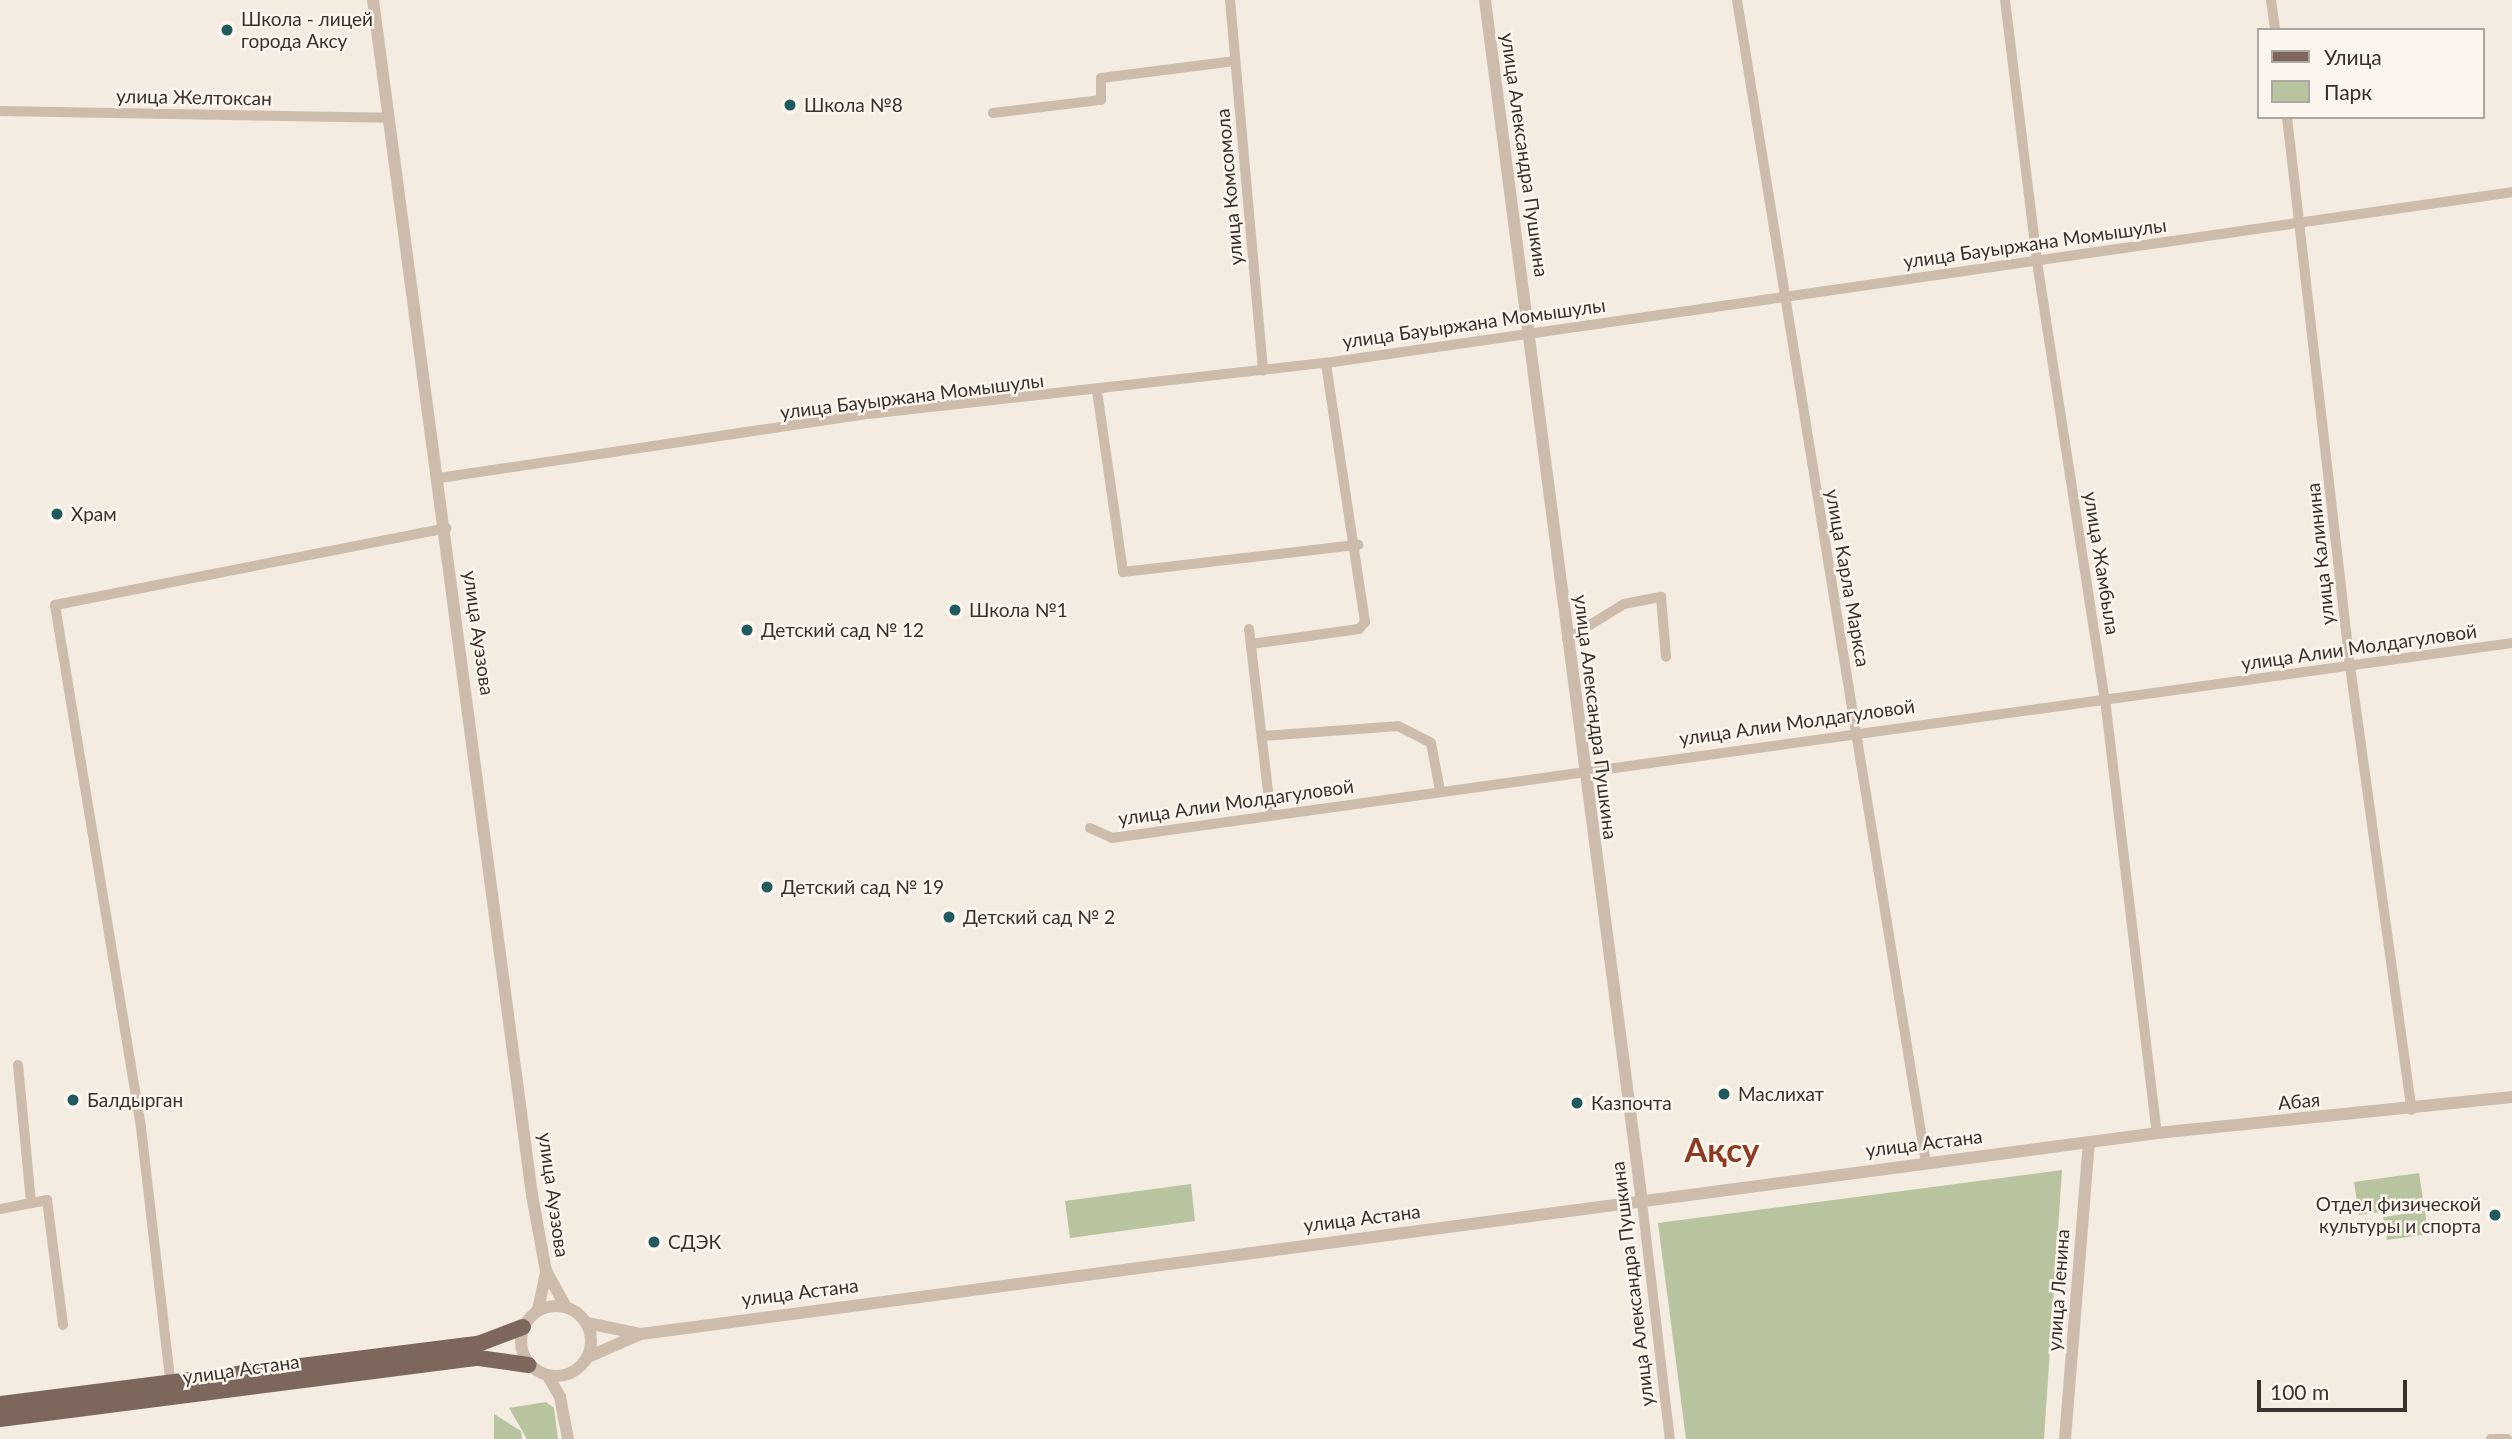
<!DOCTYPE html>
<meta charset="utf-8">
<style>
body{margin:0}
#map{position:relative;width:2512px;height:1439px;overflow:hidden;background:#f4ebe1;font-family:Lato,sans-serif}
div>[style]{position:absolute}
.green>*{inset:0;background:#b8c4a0}
.minor>*{height:10px;margin:-5px;padding:0 5px;transform-origin:5px;border-radius:5px;background:#cdbbac}
.tertiary>*{height:12px;margin:-6px;padding:0 6px;transform-origin:6px;border-radius:6px;background:#cdbbac}
.tertiary>.ring{margin:-6px;padding:0;box-sizing:content-box;background:none;border:12px solid #cdbbac;border-radius:50%}
.primary>*{height:16px;margin:-8px;padding:0 8px;transform-origin:8px;border-radius:8px;background:#7d675c}
.dots>*{width:19px;height:19px;translate:-50% -50%;box-sizing:border-box;border:4px solid #fbf5ee;border-radius:50%}
span{translate:-50% -50%;white-space:nowrap;text-align:center;line-height:1.15;-webkit-text-stroke:5px #fbf5ee;paint-order:stroke}
.poi-label{font-size:19px;color:#3b302b}
.left{translate:0 -50%;text-align:left}
.right{translate:-100% -50%;text-align:right}
.street-label{font-size:19px;color:#3b302b}
.town-label{font-size:33px;color:#8c3b22;font-weight:700}
.legend{position:absolute;left:2257px;top:28px;width:228px;height:91px;box-sizing:border-box;background:#fbf5ee;border:2px solid #aea6a0;margin:0;padding:9px 12px;list-style:none;font-size:21px;color:#3b302b}
.legend li{display:flex;align-items:center;gap:14px;height:35px}
.legend b{width:35px;border:2px solid #aea6a0}
.scale{position:absolute;left:2257px;top:1380px;width:150px;height:32px;box-sizing:border-box;border:4px solid #3b302b;border-top:0;padding-left:9px;font-size:21px;line-height:24px;white-space:nowrap;color:#3b302b;-webkit-text-stroke:5px #fbf5ee;paint-order:stroke}
</style>
<div id="map">
<div class="green">
<i style="clip-path:polygon(2062px 1170px,2044px 1439px,1686px 1439px,1658px 1223px)"></i>
<i style="clip-path:polygon(2419px 1173px,2424px 1206px,2359px 1215px,2354px 1182px)"></i>
<i style="clip-path:polygon(1191px 1184px,1195px 1221px,1070px 1238px,1065px 1201px)"></i>
<i style="clip-path:polygon(2425px 1211px,2428px 1234px,2387px 1240px,2383px 1217px)"></i>
<i style="clip-path:polygon(546px 1402px,554px 1408px,558px 1439px,527px 1439px,509px 1408px)"></i>
<i style="clip-path:polygon(494px 1414px,521px 1431px,522px 1439px,494px 1439px)"></i>
</div>
<div class="minor">
<i style="left:1230px;top:0;width:372px;rotate:84.9deg"></i>
<i style="left:1737px;top:0;width:1178px;rotate:80.77deg"></i>
<i style="left:2005px;top:0;width:264px;rotate:83deg"></i>
<i style="left:2037px;top:262px;width:442px;rotate:81.2deg"></i>
<i style="left:2105px;top:699px;width:437px;rotate:83.2deg"></i>
<i style="left:2271px;top:0;width:30px;rotate:82deg"></i>
<i style="left:0;top:111px;width:388px;rotate:1deg"></i>
<i style="left:993px;top:113px;width:109px;rotate:-6.9deg"></i>
<i style="left:1101px;top:100px;width:22px;rotate:-90deg"></i>
<i style="left:1101px;top:78px;width:135px;rotate:-7.2deg"></i>
<i style="left:2287px;top:117px;width:553px;rotate:83.45deg"></i>
<i style="left:2350px;top:666px;width:448px;rotate:82.1deg"></i>
<i style="left:1097px;top:391px;width:183px;rotate:81.8deg"></i>
<i style="left:1123px;top:572px;width:237px;rotate:-6.6deg"></i>
<i style="left:439px;top:478px;width:434px;rotate:-8.5deg"></i>
<i style="left:868px;top:414px;width:461px;rotate:-6.4deg"></i>
<i style="left:1326px;top:363px;width:1198px;rotate:-8.2deg"></i>
<i style="left:1249px;top:629px;width:187px;rotate:83.3deg"></i>
<i style="left:1567px;top:639px;width:67px;rotate:-31.6deg"></i>
<i style="left:1624px;top:604px;width:38px;rotate:-11deg"></i>
<i style="left:1661px;top:597px;width:60px;rotate:85.2deg"></i>
<i style="left:1251px;top:644px;width:109px;rotate:-7.9deg"></i>
<i style="left:1359px;top:629px;width:9px;rotate:-49deg"></i>
<i style="left:1365px;top:622px;width:262px;rotate:-98.6deg"></i>
<i style="left:1263px;top:736px;width:135px;rotate:-4.2deg"></i>
<i style="left:1398px;top:726px;width:37px;rotate:27deg"></i>
<i style="left:1431px;top:743px;width:48px;rotate:79.2deg"></i>
<i style="left:1090px;top:828px;width:24px;rotate:24deg"></i>
<i style="left:1112px;top:838px;width:1414px;rotate:-7.93deg"></i>
<i style="left:18px;top:1065px;width:139px;rotate:84.6deg"></i>
<i style="left:1642px;top:1202px;width:239px;rotate:83.3deg"></i>
<i style="left:0;top:1209px;width:48px;rotate:-10.8deg"></i>
<i style="left:47px;top:1200px;width:126px;rotate:82.7deg"></i>
<i style="left:171px;top:1387px;width:262px;rotate:-96.6deg"></i>
<i style="left:141px;top:1127px;width:529px;rotate:-99.36deg"></i>
<i style="left:55px;top:605px;width:399px;rotate:-11.1deg"></i>
<i style="left:2491px;top:1439px;width:16px"></i>
</div>
<div class="tertiary">
<i style="left:373px;top:0;width:1206px;rotate:82.42deg"></i>
<i style="left:532px;top:1195px;width:77px;rotate:79.6deg"></i>
<i style="left:546px;top:1271px;width:41px;rotate:60.9deg"></i>
<i style="left:1485px;top:0;width:1212px;rotate:82.56deg"></i>
<i class="ring" style="left:521px;top:1306px;width:58px;height:58px"></i>
<i style="left:538px;top:1310px;width:40px;rotate:-78deg"></i>
<i style="left:587px;top:1323px;width:54px;rotate:11.7deg"></i>
<i style="left:588px;top:1357px;width:58px;rotate:-23.5deg"></i>
<i style="left:641px;top:1334px;width:1529px;rotate:-7.55deg"></i>
<i style="left:2157px;top:1133px;width:357px;rotate:-5.8deg"></i>
<i style="left:548px;top:1376px;width:24px;rotate:60deg"></i>
<i style="left:560px;top:1397px;width:43px;rotate:79.2deg"></i>
<i style="left:2065px;top:1439px;width:297px;rotate:-85.4deg"></i>
</div>
<div class="primary">
<i style="left:0;top:1404px;width:482px;rotate:-7.2deg"></i>
<i style="left:478px;top:1344px;width:48px;rotate:-20.7deg"></i>
<i style="left:0;top:1419px;width:483px;rotate:-7.3deg"></i>
<i style="left:479px;top:1358px;width:50px;rotate:8deg"></i>
</div>
<div class="dots">
<i style="left:227px;top:30px;background:#1f5a5e"></i>
<i style="left:790px;top:105px;background:#1f5a5e"></i>
<i style="left:57px;top:514px;background:#1f5a5e"></i>
<i style="left:955px;top:610px;background:#1f5a5e"></i>
<i style="left:747px;top:630px;background:#1f5a5e"></i>
<i style="left:767px;top:887px;background:#1f5a5e"></i>
<i style="left:949px;top:917px;background:#1f5a5e"></i>
<i style="left:1724px;top:1094px;background:#1f5a5e"></i>
<i style="left:73px;top:1100px;background:#1f5a5e"></i>
<i style="left:1577px;top:1103px;background:#1f5a5e"></i>
<i style="left:2495px;top:1215px;background:#1f5a5e"></i>
<i style="left:654px;top:1242px;background:#1f5a5e"></i>
</div>
<div class="poi-label">
<span class="left" style="left:241px;top:30px">Школа - лицей<br>города Аксу</span>
<span class="left" style="left:804px;top:105px">Школа №8</span>
<span class="left" style="left:71px;top:514px">Храм</span>
<span class="left" style="left:969px;top:610px">Школа №1</span>
<span class="left" style="left:761px;top:630px">Детский сад № 12</span>
<span class="left" style="left:781px;top:887px">Детский сад № 19</span>
<span class="left" style="left:963px;top:917px">Детский сад № 2</span>
<span class="left" style="left:1738px;top:1094px">Маслихат</span>
<span class="left" style="left:87px;top:1100px">Балдырган</span>
<span class="left" style="left:1591px;top:1103px">Казпочта</span>
<span class="right" style="left:2481px;top:1215px">Отдел физической<br>культуры и спорта</span>
<span class="left" style="left:668px;top:1242px">СДЭК</span>
</div>
<div class="street-label">
<span style="left:194px;top:97px;rotate:1deg">улица Желтоксан</span>
<span style="left:1525px;top:155px;rotate:82deg">улица Александра Пушкина</span>
<span style="left:1229px;top:187px;rotate:-95deg">улица Комсомола</span>
<span style="left:2035px;top:243px;rotate:-8deg">улица Бауыржана Момышулы</span>
<span style="left:1474px;top:323px;rotate:-8deg">улица Бауыржана Момышулы</span>
<span style="left:912px;top:396px;rotate:-7deg">улица Бауыржана Момышулы</span>
<span style="left:2320px;top:554px;rotate:-96deg">улица Калинина</span>
<span style="left:2102px;top:563px;rotate:81deg">улица Жамбыла</span>
<span style="left:1848px;top:578px;rotate:80deg">улица Карла Маркса</span>
<span style="left:479px;top:633px;rotate:82deg">улица Ауэзова</span>
<span style="left:2359px;top:647px;rotate:-8deg">улица Алии Молдагуловой</span>
<span style="left:1596px;top:717px;rotate:83deg">улица Александра Пушкина</span>
<span style="left:1797px;top:722px;rotate:-8deg">улица Алии Молдагуловой</span>
<span style="left:1236px;top:802px;rotate:-8deg">улица Алии Молдагуловой</span>
<span style="left:2299px;top:1101px;rotate:-5deg">Абая</span>
<span style="left:1924px;top:1143px;rotate:-7deg">улица Астана</span>
<span style="left:554px;top:1195px;rotate:82deg">улица Ауэзова</span>
<span style="left:1362px;top:1218px;rotate:-7deg">улица Астана</span>
<span style="left:1632px;top:1284px;rotate:-97deg">улица Александра Пушкина</span>
<span style="left:2058px;top:1290px;rotate:-86deg">улица Ленина</span>
<span style="left:800px;top:1292px;rotate:-7deg">улица Астана</span>
<span style="left:241px;top:1369px;rotate:-8deg">улица Астана</span>
</div>
<div class="town-label">
<span style="left:1722px;top:1150px">Ақсу</span>
</div>
<ul class="legend">
<li><b style="height:9px;background:#7d675c"></b>Улица</li>
<li><b style="height:19px;background:#b8c4a0"></b>Парк</li>
</ul>
<div class="scale">100 m</div>
</div>
